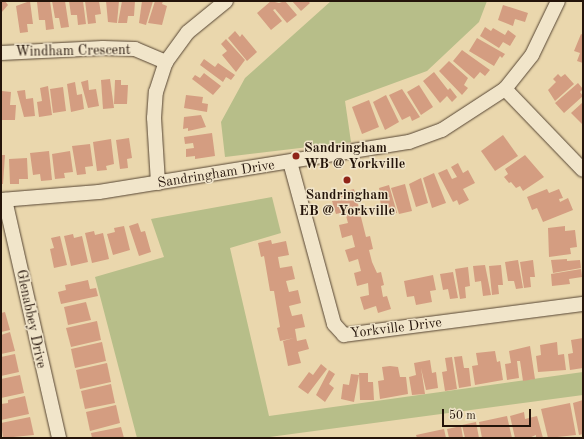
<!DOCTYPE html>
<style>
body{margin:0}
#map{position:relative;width:584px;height:439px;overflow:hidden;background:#ead7ad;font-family:"Old Standard TT",serif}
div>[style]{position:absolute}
.green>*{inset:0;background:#b7be89}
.building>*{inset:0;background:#d49d81}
.roads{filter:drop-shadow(0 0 1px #564533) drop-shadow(0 0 1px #564533)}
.minor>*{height:14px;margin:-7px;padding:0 7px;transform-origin:7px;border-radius:7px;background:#f1e5ca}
.dots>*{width:11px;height:11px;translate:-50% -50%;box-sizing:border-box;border:2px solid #f1e5ca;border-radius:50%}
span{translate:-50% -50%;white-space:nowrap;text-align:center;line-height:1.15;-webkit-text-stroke:3px #f1e5ca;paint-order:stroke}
.street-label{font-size:14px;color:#24140a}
.poi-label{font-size:14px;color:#24140a;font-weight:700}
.left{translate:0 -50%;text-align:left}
.frame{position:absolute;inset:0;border:2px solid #24140a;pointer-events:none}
.scale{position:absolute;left:442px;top:409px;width:89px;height:18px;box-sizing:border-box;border:2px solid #24140a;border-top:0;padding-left:5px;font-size:12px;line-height:14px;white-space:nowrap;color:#24140a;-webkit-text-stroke:3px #f1e5ca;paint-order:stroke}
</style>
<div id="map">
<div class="green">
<i style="clip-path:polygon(331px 1px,487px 1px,479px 22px,427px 71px,345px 101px,351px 142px,225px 157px,221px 122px,245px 78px)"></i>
<i style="clip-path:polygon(272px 197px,281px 233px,230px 248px,269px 416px,583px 372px,583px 395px,262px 438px,137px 438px,95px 277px,164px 257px,151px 219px)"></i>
</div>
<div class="building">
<i style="clip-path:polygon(1px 1px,5px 1px,8px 5px,1px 13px)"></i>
<i style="clip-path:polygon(30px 1px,33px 24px,27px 24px,28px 32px,20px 33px,16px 6px)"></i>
<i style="clip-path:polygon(50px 1px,54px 29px,46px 30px,45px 20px,39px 20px,37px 2px)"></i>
<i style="clip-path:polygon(52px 1px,65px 1px,69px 27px,61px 28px,59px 18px,55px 18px)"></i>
<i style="clip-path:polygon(69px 1px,83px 1px,86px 24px,78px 25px,77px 15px,71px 15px)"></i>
<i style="clip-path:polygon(85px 1px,99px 1px,101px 14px,95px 15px,96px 23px,88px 24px)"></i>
<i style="clip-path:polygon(106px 1px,119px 1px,117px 23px,108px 22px)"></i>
<i style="clip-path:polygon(122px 1px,135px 1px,134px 16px,128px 16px,127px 23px,118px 23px)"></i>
<i style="clip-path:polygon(142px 1px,153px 1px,146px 25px,139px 23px)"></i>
<i style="clip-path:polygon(155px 1px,163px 1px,162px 4px,167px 6px,162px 25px,148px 23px)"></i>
<i style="clip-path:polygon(271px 1px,279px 3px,285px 1px,297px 15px,287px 23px,275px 9px,273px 10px,282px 21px,271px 30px,257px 13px)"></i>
<i style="clip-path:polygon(292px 1px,308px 1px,310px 3px,301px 11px)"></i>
<i style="clip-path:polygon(503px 5px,528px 13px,525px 22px,515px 19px,513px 26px,498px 20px)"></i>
<i style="clip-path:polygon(485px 27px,491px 31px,493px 28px,505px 35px,508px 30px,516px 36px,510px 46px,503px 42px,499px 48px,480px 36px)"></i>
<i style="clip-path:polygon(235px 31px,240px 37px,242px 34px,257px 52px,247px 61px,228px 38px)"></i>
<i style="clip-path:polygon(581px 34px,583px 35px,583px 63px,577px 61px,580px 53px,574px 51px)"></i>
<i style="clip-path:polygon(477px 38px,505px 54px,502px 58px,500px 56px,494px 66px,469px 51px)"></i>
<i style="clip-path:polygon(226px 39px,245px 60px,236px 72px,222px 55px,227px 51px,221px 44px)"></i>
<i style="clip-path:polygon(462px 50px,490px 70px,485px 76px,480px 72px,474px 79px,453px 61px)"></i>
<i style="clip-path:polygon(204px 59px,215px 67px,218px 63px,235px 75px,231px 80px,226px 77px,223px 82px,200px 65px)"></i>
<i style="clip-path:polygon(449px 61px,468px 78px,464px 85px,468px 88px,462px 95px,439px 71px)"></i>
<i style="clip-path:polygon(434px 72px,448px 90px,450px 88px,457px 97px,452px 102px,447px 96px,440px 103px,423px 81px)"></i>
<i style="clip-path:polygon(204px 73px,221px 86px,213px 95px,192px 79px,195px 75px,200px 78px)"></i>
<i style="clip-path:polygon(558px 74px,561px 77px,565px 74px,574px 84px,555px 101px,548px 90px,556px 82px,553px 79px)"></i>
<i style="clip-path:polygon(110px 79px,114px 108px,103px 109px,101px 80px)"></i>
<i style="clip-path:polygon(88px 80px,89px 90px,96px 89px,99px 106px,88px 108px,81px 82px)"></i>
<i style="clip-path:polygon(115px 80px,121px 80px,121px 85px,128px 85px,127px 104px,114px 104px)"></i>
<i style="clip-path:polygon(75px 82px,77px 95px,82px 94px,84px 109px,71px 112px,67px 84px)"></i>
<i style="clip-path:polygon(578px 83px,583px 89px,580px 92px,583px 96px,564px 113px,555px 103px)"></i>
<i style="clip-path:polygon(419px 85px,433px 107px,421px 115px,407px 92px)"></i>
<i style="clip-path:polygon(48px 86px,52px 115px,39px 117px,37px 102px,42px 101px,40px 88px)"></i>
<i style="clip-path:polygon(63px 87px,66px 111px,53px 113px,50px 89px)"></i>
<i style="clip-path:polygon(402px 89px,420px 117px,412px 121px,410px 116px,402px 120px,389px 95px)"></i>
<i style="clip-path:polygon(25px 90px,26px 99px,33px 98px,35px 116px,24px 117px,17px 91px)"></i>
<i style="clip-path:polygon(2px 91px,11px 92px,10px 105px,16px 105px,15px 120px,1px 120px)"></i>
<i style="clip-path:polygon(186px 95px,203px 97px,202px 103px,208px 104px,207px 112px,184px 108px)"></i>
<i style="clip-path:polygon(386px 95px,399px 122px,385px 130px,373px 102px)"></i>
<i style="clip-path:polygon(369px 100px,379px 127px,362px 134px,352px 107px)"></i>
<i style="clip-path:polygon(583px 102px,583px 125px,571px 113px)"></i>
<i style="clip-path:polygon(201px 115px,206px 127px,188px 131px,188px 128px,183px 129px,184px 117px)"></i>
<i style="clip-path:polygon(212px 133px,215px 156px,195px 159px,195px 156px,186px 157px,186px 149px,194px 148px,193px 143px,185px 144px,184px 137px)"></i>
<i style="clip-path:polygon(503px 135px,518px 156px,495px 171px,481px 151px)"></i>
<i style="clip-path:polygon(129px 138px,132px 158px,127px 159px,128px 168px,120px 169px,116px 140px)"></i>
<i style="clip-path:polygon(111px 139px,114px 164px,106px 166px,107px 170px,97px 171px,93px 142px)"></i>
<i style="clip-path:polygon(90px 144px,93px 166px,85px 167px,86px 174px,77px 175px,72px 146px)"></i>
<i style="clip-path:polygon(49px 151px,52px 180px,41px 181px,40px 174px,33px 175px,30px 153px)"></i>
<i style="clip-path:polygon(70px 151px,73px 172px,64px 173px,65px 178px,55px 179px,52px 154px)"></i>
<i style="clip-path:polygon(1px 155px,5px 155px,3px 184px,1px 184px)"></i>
<i style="clip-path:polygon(525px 155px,544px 177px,523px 191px,520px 186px,516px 188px,511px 182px,509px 183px,504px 177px,508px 174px,505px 169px)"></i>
<i style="clip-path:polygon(27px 158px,28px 179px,19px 179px,19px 184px,10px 184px,9px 159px)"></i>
<i style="clip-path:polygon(458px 163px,463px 173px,468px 170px,475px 183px,463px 189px,469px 200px,459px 205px,457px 200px,453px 202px,438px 173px,447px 169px,452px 179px,457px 177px,451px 167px)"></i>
<i style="clip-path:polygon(434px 173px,446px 203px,432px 208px,423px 178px)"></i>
<i style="clip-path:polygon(421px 178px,428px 203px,416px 207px,409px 184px)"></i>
<i style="clip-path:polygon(405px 184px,412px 211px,399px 214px,391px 188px)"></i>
<i style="clip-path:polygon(389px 185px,397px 213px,390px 214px,388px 206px,382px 208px,378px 193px,380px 193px,379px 188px)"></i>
<i style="clip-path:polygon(354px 189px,366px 237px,370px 236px,373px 249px,369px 250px,372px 262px,377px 273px,381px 272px,384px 285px,381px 286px,383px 297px,387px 296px,391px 309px,378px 313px,376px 306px,364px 310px,360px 297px,369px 295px,368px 283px,357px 286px,354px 273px,361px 271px,358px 259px,349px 262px,345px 250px,355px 247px,352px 235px,342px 238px,339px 225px,348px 223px,345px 212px,336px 214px,332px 201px,341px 199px,339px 193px)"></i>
<i style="clip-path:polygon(547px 189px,549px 193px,559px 189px,563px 198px,559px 199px,560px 202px,568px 198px,573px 210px,543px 222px,537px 208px,532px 210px,527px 197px)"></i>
<i style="clip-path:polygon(138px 223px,141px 232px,145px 231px,151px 252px,139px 256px,129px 226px)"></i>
<i style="clip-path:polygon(124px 226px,130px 250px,113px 255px,107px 234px,115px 232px,114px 228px)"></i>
<i style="clip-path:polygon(565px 226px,565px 231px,575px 230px,577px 247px,570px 248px,571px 254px,549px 257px,548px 228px)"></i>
<i style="clip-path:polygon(94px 231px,95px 235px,103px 233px,109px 259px,92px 263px,85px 233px)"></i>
<i style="clip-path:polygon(73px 234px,74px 238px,82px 236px,88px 262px,71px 266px,64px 236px)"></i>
<i style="clip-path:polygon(60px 236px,67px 265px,54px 268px,50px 249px,54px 248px,51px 238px)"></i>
<i style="clip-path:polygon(271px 240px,272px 244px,286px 241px,289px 255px,278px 257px,280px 268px,292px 266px,295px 279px,286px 281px,289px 292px,298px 290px,301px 303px,289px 306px,292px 316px,302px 314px,305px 327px,295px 329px,297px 341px,306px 339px,309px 349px,298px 352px,301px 363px,288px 366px,283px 341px,294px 338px,280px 341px,277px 328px,280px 327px,274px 291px,270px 291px,264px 256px,261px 257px,258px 243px)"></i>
<i style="clip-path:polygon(567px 259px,567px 261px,580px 260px,581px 268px,553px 273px,551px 260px)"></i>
<i style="clip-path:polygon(518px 260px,523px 288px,516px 289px,514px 281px,508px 281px,505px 262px)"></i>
<i style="clip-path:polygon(533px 260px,535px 277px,530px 277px,531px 287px,524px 288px,520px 262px)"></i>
<i style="clip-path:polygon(485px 265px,491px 295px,483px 296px,481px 281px,475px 282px,473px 266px)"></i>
<i style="clip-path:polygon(501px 265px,503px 285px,498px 285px,499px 294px,492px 295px,489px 266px)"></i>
<i style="clip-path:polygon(468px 267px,470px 286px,465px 287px,466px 298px,460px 299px,455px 269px)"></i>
<i style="clip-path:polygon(581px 269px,582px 277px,569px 279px,570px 284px,552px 286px,551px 274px)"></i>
<i style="clip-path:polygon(453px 272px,458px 298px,450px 299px,448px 289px,443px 290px,440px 274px)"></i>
<i style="clip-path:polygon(433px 275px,436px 290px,430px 291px,432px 302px,416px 305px,414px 296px,407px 297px,404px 281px)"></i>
<i style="clip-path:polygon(88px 280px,90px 289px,96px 288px,98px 296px,61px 304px,58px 292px,66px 290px,65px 285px)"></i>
<i style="clip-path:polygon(86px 302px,91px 320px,68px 325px,64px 307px)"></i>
<i style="clip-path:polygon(5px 312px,10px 330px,1px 332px,1px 313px)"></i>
<i style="clip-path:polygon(97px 321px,101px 340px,71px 347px,66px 328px)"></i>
<i style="clip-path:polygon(10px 332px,15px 351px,1px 354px,1px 335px)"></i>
<i style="clip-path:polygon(583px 338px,583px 368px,570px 370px,568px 354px,573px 353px,571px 340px)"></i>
<i style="clip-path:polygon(102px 342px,106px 361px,75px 368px,71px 349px)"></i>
<i style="clip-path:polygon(557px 342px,558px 355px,564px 354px,566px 370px,538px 372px,536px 356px,541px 355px,540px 345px)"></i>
<i style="clip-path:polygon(530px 346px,535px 379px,523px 381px,520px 361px,517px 361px,519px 378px,507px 380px,505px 364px,511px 363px,509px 351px)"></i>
<i style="clip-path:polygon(495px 351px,497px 362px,500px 361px,503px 380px,475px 385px,472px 366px,478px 365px,476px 353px)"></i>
<i style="clip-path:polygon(15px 354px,19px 372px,1px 376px,1px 357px)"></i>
<i style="clip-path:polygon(462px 356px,464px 368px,469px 368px,471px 386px,459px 388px,454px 357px)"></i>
<i style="clip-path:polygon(452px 357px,457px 389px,445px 391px,442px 372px,447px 371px,445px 358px)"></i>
<i style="clip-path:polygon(430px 360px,432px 373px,436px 372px,438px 388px,426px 390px,421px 368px,425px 394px,412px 395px,409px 377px,416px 375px,414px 363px)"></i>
<i style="clip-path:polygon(107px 363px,111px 382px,80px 389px,76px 370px)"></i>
<i style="clip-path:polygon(321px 364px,327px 369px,308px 394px,298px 387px,309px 372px,313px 375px)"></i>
<i style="clip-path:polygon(390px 366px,398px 367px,400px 377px,406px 377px,408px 394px,380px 399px,378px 381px,384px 380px,382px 367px)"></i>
<i style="clip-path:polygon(329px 370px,335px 374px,329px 384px,334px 388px,325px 402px,316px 395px)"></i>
<i style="clip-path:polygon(359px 373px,368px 373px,368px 382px,373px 382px,374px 400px,360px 400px)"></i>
<i style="clip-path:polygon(351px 374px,359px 375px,354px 402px,341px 399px,343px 384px,349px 385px)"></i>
<i style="clip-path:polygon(20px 375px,24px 393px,1px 398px,1px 379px)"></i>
<i style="clip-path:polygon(111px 384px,115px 403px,85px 409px,81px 391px)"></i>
<i style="clip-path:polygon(25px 396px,29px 414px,1px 420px,1px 404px,8px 403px,8px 400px)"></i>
<i style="clip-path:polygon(583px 400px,583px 434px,579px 435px,573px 403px)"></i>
<i style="clip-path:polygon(570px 403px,576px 435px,548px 438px,541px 409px)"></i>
<i style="clip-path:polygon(116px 405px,120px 423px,90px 431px,86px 412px)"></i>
<i style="clip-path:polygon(524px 412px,525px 419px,537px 416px,543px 438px,536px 438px,536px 435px,529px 438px,515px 438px,510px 416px)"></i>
<i style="clip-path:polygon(507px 416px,512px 438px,482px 438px,479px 422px)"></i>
<i style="clip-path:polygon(30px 417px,34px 435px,3px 438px,1px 423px)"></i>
<i style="clip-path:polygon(476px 422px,479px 438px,465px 438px,462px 425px)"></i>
<i style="clip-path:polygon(461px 426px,463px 438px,449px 438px,447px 429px)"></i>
<i style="clip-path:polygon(121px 427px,124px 438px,92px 438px,91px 433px)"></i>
<i style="clip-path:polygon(444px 429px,446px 438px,417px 438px,416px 435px)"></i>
</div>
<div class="roads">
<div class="minor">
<i style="left:1px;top:53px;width:102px;rotate:-2.8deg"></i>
<i style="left:103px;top:48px;width:32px;rotate:2deg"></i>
<i style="left:135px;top:49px;width:34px;rotate:23deg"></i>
<i style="left:505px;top:89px;width:112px;rotate:46.1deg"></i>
<i style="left:290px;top:162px;width:168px;rotate:74.8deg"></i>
<i style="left:334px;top:324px;width:15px;rotate:48deg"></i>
<i style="left:344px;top:335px;width:241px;rotate:-7.4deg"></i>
<i style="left:158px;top:183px;width:65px;rotate:-93.5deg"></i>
<i style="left:154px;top:118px;width:26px;rotate:-86deg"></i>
<i style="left:156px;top:92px;width:32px;rotate:-72deg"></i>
<i style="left:166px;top:62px;width:37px;rotate:-54deg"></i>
<i style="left:188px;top:32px;width:49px;rotate:-39.2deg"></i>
<i style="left:1px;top:200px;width:98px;rotate:-4.7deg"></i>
<i style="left:99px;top:192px;width:314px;rotate:-9.2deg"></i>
<i style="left:409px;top:142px;width:35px;rotate:-20deg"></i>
<i style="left:442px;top:130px;width:75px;rotate:-33.1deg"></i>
<i style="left:505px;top:89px;width:43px;rotate:-51.5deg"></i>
<i style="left:532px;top:55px;width:60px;rotate:-64.3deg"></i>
<i style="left:5px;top:200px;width:244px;rotate:77.2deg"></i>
</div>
</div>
<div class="dots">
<i style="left:296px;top:156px;background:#8f2418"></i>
<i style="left:347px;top:180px;background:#8f2418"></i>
</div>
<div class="street-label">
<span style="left:73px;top:51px;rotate:-1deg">Windham Crescent</span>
<span style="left:216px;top:174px;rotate:-9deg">Sandringham Drive</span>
<span style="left:31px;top:319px;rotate:78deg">Glenabbey Drive</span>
<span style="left:396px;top:328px;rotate:-7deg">Yorkville Drive</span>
</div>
<div class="poi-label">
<span class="left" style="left:304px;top:156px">Sandringham<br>WB @ Yorkville</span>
<span style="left:347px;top:203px">Sandringham<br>EB @ Yorkville</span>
</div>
<div class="frame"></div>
<div class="scale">50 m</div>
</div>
